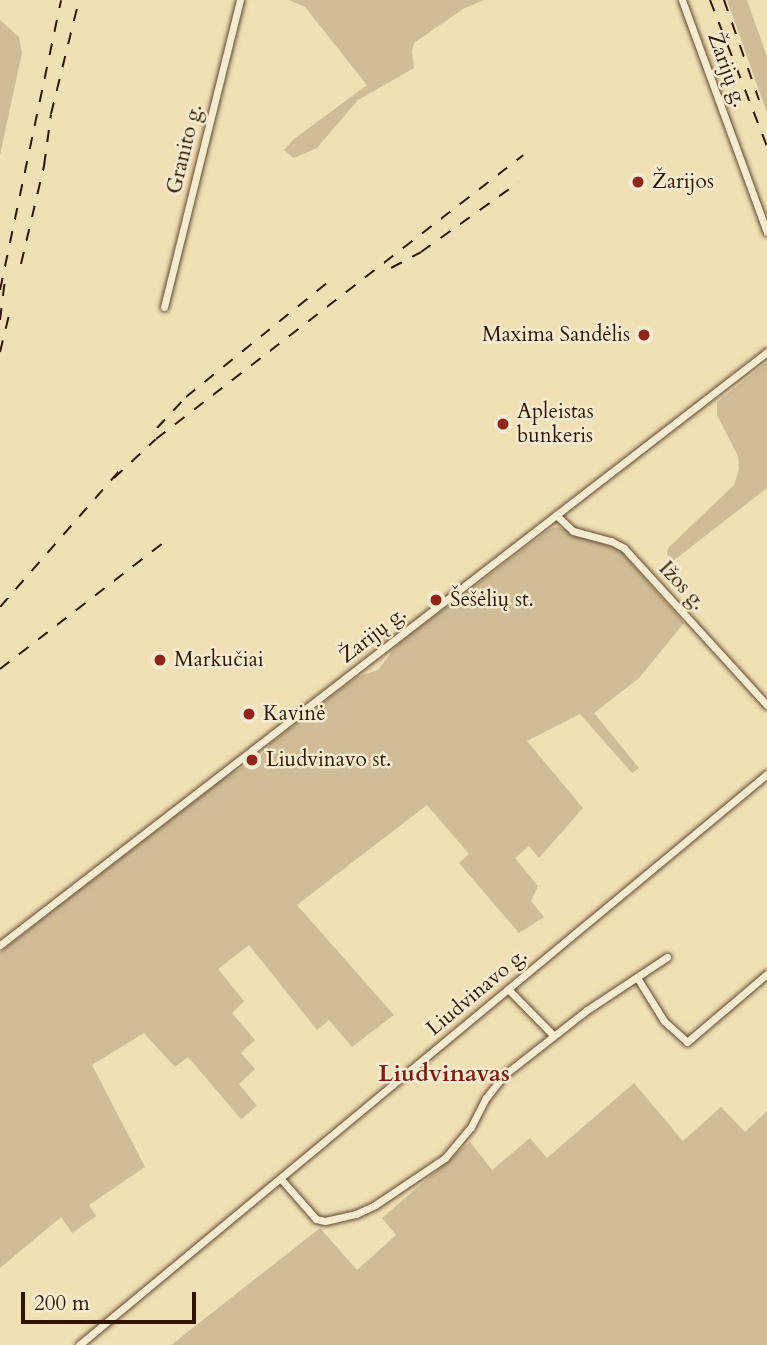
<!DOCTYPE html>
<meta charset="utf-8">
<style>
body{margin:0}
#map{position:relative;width:767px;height:1345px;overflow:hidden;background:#f1dfb6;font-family:Cardo,serif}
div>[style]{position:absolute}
.green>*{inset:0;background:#d0bd97}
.roads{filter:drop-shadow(0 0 2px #60482e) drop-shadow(0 0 2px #60482e)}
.minor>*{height:7px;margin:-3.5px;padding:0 3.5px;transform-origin:3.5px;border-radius:3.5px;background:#f6ead0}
.rail>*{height:2px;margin-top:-1px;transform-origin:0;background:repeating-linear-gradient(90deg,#301601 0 12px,transparent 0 24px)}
.dots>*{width:19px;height:19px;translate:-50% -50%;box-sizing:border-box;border:4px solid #f6ead0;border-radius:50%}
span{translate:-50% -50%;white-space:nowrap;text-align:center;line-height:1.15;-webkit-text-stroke:5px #f6ead0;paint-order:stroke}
.street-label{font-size:21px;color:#301601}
.poi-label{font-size:21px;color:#301601}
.left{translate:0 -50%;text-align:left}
.right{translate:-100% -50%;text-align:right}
.quarter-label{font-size:24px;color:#7a1f14;font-weight:700}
.scale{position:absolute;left:21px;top:1292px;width:175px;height:32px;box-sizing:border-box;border:4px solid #301601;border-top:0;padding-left:9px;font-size:21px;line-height:24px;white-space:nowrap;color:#301601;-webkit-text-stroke:5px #f6ead0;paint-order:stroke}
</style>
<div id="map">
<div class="green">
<i style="clip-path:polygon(289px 0,484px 0,463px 9px,414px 43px,412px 51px,414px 68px,358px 100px,317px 148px,294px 158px,284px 150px,294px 139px,367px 85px,305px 7px)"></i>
<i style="clip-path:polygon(727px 0,747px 0,767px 57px,767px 113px)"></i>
<i style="clip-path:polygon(0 20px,19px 37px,22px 53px,0 155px)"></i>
<i style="clip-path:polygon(767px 362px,767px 488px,673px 561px,667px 554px,668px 548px,734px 485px,739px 469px,738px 456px,717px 415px,717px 402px)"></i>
<i style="clip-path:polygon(557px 527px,620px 550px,684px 623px,639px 678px,594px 713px,639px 768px,632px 773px,580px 714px,527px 741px,583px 808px,539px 858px,529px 846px,515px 858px,538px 886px,531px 901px,544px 917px,519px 933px,459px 863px,469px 854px,427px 805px,297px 905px,394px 1015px,352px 1047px,329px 1020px,317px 1030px,249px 945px,218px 969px,244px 1001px,232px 1013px,255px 1040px,241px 1053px,255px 1069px,239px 1084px,257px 1106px,241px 1119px,188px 1057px,175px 1067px,144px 1033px,92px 1065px,145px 1167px,89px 1205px,96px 1216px,72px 1233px,61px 1217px,0 1268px,0 952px,224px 778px,259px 758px,271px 743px,357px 677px,378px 670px,397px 645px,550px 529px)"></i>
<i style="clip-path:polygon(634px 1083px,683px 1141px,721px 1107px,745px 1132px,767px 1111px,767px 1345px,171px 1345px,320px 1228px,357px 1270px,396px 1235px,382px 1218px,470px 1142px,492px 1170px,530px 1138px,547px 1158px)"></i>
</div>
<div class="roads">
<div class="minor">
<i style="left:682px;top:0;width:247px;rotate:69.9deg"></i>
<i style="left:164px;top:307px;width:316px;rotate:-76.1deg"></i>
<i style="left:556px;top:515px;width:23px;rotate:43deg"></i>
<i style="left:573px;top:531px;width:39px;rotate:15deg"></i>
<i style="left:611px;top:541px;width:15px;rotate:28deg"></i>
<i style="left:624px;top:548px;width:212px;rotate:47.7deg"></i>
<i style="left:0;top:945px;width:970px;rotate:-37.71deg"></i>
<i style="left:638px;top:979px;width:49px;rotate:58.2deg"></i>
<i style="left:664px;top:1021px;width:31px;rotate:42deg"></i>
<i style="left:687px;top:1042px;width:105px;rotate:-40.4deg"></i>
<i style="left:508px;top:989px;width:64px;rotate:45.6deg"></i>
<i style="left:281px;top:1179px;width:53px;rotate:48.8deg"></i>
<i style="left:316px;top:1219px;width:9px;rotate:13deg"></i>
<i style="left:325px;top:1221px;width:32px;rotate:-13deg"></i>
<i style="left:356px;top:1214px;width:21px;rotate:-25deg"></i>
<i style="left:375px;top:1205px;width:84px;rotate:-33.9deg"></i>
<i style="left:445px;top:1158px;width:40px;rotate:-50deg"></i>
<i style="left:471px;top:1127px;width:33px;rotate:-63deg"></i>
<i style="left:486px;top:1098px;width:29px;rotate:-52deg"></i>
<i style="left:504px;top:1075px;width:105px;rotate:-38.1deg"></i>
<i style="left:587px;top:1010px;width:96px;rotate:-33.5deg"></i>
<i style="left:79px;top:1345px;width:894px;rotate:-39.69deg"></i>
</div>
</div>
<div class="rail">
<i style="left:710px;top:0;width:157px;rotate:68.7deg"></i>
<i style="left:724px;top:0;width:106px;rotate:70.7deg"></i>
<i style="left:21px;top:264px;width:101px;rotate:-76.8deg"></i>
<i style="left:44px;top:166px;width:52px;rotate:-82.3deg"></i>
<i style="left:51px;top:114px;width:117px;rotate:-76.2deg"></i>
<i style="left:391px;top:268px;width:34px;rotate:-28deg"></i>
<i style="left:421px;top:252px;width:120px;rotate:-35.5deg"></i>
<i style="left:0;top:290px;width:296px;rotate:-78.1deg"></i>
<i style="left:0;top:320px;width:38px;rotate:-83deg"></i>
<i style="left:0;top:352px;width:42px;rotate:-76.3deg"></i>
<i style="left:157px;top:428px;width:42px;rotate:-46.9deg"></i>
<i style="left:186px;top:397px;width:184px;rotate:-39deg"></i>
<i style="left:114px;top:478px;width:57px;rotate:-42.9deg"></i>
<i style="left:156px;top:439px;width:464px;rotate:-37.7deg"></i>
<i style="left:0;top:607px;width:182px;rotate:-48.8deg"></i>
<i style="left:0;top:669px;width:206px;rotate:-37.7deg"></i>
</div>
<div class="dots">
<i style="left:638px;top:182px;background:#8f2418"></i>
<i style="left:644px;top:335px;background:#8f2418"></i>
<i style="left:503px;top:424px;background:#8f2418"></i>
<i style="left:436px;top:600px;background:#8f2418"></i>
<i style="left:160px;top:660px;background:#8f2418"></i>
<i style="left:249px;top:714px;background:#8f2418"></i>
<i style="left:252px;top:760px;background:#8f2418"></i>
</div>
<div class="street-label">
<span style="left:727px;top:70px;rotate:70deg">Žarijų g.</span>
<span style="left:185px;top:149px;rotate:-76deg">Granito g.</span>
<span style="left:682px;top:586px;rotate:47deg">Ižos g.</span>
<span style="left:373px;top:635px;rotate:-38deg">Žarijų g.</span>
<span style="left:477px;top:992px;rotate:-40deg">Liudvinavo g.</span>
</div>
<div class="poi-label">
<span class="left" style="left:652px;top:182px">Žarijos</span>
<span class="right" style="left:630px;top:335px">Maxima Sandėlis</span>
<span class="left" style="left:517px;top:424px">Apleistas<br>bunkeris</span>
<span class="left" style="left:450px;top:600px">Šešėlių st.</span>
<span class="left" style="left:174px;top:660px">Markučiai</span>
<span class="left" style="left:263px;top:714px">Kavinė</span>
<span class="left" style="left:266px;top:760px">Liudvinavo st.</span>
</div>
<div class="quarter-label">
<span style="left:444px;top:1074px">Liudvinavas</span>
</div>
<div class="scale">200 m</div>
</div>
